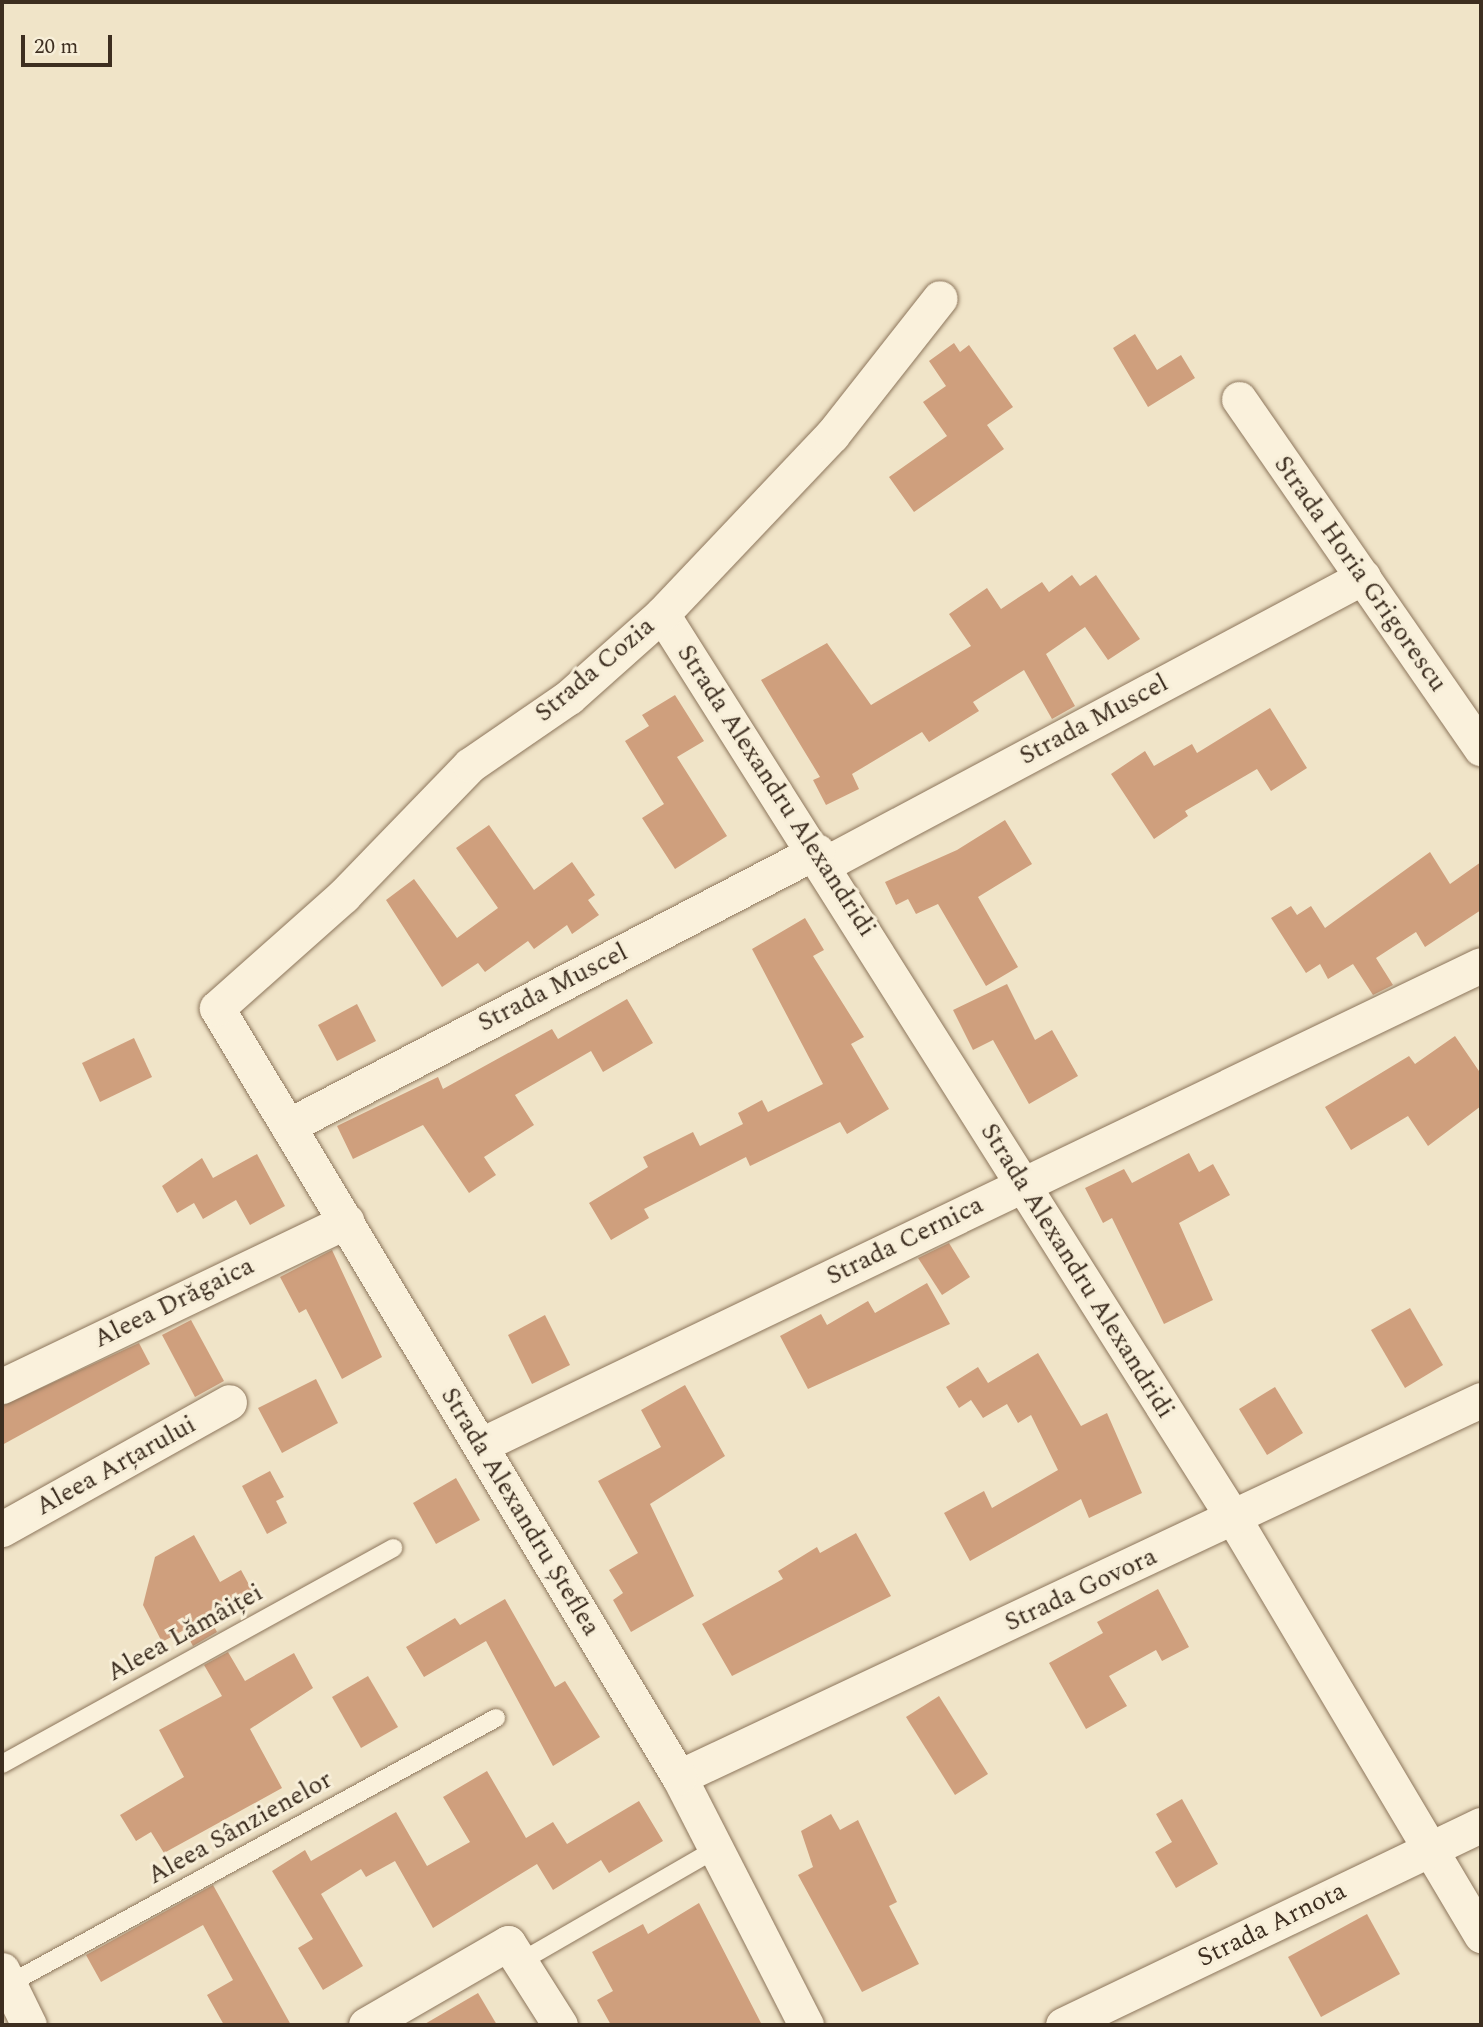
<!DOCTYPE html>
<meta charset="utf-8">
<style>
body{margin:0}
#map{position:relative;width:1483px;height:2027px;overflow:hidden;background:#f0e4c8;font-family:Spectral,serif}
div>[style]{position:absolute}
.building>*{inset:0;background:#cf9f7d}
.roads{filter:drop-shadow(0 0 2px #8d765c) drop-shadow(0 0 2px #8d765c)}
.service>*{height:18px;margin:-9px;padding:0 9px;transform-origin:9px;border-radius:9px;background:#faf1dc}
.minor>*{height:35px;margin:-17.5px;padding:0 17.5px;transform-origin:17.5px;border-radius:17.5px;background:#faf1dc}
span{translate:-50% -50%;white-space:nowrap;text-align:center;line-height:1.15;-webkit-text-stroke:6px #f7eed8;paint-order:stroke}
.street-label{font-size:26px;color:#3d2e20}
.frame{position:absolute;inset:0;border:4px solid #3d2e20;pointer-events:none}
.scale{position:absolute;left:21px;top:35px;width:91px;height:32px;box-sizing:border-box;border:4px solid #3d2e20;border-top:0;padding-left:9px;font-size:21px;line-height:24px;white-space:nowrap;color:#3d2e20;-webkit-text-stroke:5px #f7eed8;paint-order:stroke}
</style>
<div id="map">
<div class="building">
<i style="clip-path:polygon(1135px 334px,1157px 370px,1181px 355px,1195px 378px,1148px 407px,1113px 348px)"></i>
<i style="clip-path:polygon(954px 343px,960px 352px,969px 345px,1013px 407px,987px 425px,1004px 449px,914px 512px,889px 477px,947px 436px,923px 402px,946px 386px,929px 361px)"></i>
<i style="clip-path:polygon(1072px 575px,1080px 586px,1096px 575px,1140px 639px,1108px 660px,1085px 627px,1046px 654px,1075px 706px,1052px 719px,1024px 670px,973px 702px,979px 711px,929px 742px,922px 732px,852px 774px,859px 789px,826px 805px,813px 780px,820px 777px,761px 680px,827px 643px,871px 705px,971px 646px,949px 614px,987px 588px,1001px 609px,1042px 582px,1049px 592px)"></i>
<i style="clip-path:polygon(675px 695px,704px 741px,677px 757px,727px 836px,675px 869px,642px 818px,664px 804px,625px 741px,649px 726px,642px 715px)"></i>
<i style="clip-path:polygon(1270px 708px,1307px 768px,1271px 791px,1257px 769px,1185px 811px,1188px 816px,1154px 839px,1111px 774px,1145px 751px,1154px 766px,1192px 744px,1197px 753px)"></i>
<i style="clip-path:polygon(1005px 820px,1032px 864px,978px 897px,1018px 967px,986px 986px,938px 904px,916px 914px,908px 899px,896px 905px,885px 882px,957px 850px)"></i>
<i style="clip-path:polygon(489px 825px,534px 890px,572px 862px,595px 895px,588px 900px,599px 915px,572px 934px,567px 925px,534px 949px,528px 941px,485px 972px,478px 963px,442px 987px,386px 900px,414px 879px,457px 938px,498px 908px,456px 848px)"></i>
<i style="clip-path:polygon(1430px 852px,1450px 884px,1481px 862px,1481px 910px,1425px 947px,1416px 932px,1376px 958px,1393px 985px,1373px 995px,1353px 964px,1328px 979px,1320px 964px,1306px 973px,1271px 918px,1291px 906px,1297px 915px,1311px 906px,1325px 928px)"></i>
<i style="clip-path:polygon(805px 918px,824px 950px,813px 956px,864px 1037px,851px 1044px,889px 1109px,847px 1134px,840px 1122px,750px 1166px,746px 1157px,644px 1209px,649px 1218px,611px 1240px,589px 1203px,648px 1167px,643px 1157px,693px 1132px,700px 1146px,743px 1124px,738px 1113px,762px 1100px,768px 1112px,823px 1084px,752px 949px)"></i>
<i style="clip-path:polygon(1007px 984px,1035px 1040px,1052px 1030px,1078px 1076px,1029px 1104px,993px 1040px,973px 1050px,953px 1010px)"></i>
<i style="clip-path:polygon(627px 999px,653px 1043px,603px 1072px,591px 1051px,515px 1095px,534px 1125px,484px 1157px,496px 1175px,469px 1193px,423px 1125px,353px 1159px,337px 1126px,438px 1077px,443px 1089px,552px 1029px,558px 1039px)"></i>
<i style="clip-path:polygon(357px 1004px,376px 1041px,337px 1061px,318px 1025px)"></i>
<i style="clip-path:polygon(1455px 1036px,1481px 1074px,1481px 1106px,1428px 1146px,1408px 1116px,1351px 1150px,1325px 1107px,1409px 1056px,1415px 1064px)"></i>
<i style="clip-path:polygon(134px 1038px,152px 1077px,100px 1102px,82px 1063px)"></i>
<i style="clip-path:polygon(1189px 1153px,1199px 1172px,1213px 1164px,1230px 1195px,1179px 1223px,1213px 1300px,1164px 1324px,1112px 1218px,1103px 1223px,1085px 1188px,1124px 1169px,1132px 1183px)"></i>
<i style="clip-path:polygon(257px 1154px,285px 1206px,250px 1225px,236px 1200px,203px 1219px,194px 1203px,177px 1213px,162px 1186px,202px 1158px,213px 1178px)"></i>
<i style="clip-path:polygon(949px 1243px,970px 1277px,942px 1295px,918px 1258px)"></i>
<i style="clip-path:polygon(332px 1250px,382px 1357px,342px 1379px,306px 1309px,299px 1313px,280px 1277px)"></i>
<i style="clip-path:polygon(927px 1283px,950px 1324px,808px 1389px,780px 1336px,821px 1314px,827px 1325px,868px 1301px,875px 1313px)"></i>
<i style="clip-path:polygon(1410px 1308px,1443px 1365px,1405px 1388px,1371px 1330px)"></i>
<i style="clip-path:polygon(545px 1315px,570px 1365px,532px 1384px,508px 1335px)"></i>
<i style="clip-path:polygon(191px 1320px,224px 1381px,195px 1397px,162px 1335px)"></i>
<i style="clip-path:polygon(139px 1343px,150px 1364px,2px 1445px,2px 1406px)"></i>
<i style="clip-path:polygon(1038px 1353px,1081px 1426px,1107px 1413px,1142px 1493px,1089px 1518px,1081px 1499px,970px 1561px,944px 1513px,984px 1491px,992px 1508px,1058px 1470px,1031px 1415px,1018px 1423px,1007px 1404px,983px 1418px,971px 1400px,959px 1408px,946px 1387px,978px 1367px,988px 1383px)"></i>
<i style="clip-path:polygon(316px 1379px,338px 1423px,282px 1453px,258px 1408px)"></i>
<i style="clip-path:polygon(685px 1385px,725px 1456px,650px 1504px,694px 1596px,631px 1632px,613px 1600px,623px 1593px,609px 1570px,638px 1553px,598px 1481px,661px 1447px,641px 1410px)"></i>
<i style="clip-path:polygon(1275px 1387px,1303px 1433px,1267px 1455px,1239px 1409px)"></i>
<i style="clip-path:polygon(270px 1471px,284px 1497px,276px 1501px,287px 1523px,267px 1534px,242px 1486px)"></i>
<i style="clip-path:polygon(456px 1478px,480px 1520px,436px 1544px,413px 1503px)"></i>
<i style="clip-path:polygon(856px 1533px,891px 1596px,732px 1676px,702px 1624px,783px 1579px,778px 1571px,817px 1547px,820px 1553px)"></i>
<i style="clip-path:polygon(194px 1535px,220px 1582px,241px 1570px,253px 1592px,209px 1617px,217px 1632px,193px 1646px,184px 1630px,162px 1642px,143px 1605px,155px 1557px)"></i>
<i style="clip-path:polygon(1158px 1589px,1189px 1647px,1162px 1661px,1156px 1650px,1109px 1676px,1127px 1706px,1086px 1729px,1049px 1663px,1103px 1633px,1097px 1622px)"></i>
<i style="clip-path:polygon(505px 1599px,555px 1687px,565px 1681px,600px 1737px,553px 1766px,486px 1641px,424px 1677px,406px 1647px,455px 1618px,460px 1625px)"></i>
<i style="clip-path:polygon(228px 1652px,245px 1681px,294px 1653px,313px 1688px,250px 1729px,282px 1788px,164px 1853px,151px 1832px,136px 1841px,120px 1815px,184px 1777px,159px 1730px,222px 1696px,204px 1665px)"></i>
<i style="clip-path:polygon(368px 1676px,398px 1727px,361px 1748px,332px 1697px)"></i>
<i style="clip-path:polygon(939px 1696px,988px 1774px,955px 1795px,906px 1717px)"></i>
<i style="clip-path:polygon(487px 1771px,526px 1838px,553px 1822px,567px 1844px,639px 1801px,663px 1841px,609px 1873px,601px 1860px,553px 1890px,537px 1864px,433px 1928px,395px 1861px,366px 1877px,361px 1869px,321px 1894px,363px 1966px,323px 1990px,298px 1948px,313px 1939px,272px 1871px,305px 1850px,311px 1861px,396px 1812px,427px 1866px,470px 1842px,443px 1797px)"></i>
<i style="clip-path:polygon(1182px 1799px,1218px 1864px,1176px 1888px,1155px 1852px,1172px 1842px,1156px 1814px)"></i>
<i style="clip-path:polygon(831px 1814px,840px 1830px,858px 1820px,897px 1902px,889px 1906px,919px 1964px,862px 1992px,798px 1875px,813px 1867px,801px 1831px)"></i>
<i style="clip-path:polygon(213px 1885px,291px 2025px,224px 2025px,207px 1995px,233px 1980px,203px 1925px,101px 1982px,86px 1955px)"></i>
<i style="clip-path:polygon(699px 1903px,762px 2025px,611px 2025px,597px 2000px,613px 1991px,592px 1952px,643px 1924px,648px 1934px)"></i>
<i style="clip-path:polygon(1367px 1914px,1400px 1974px,1321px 2017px,1288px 1957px)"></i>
<i style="clip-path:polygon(478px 1993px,497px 2025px,423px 2025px)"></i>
</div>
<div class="roads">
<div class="service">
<i style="left:2px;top:1764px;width:447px;rotate:-28.9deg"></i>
<i style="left:520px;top:1962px;width:226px;rotate:-30deg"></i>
<i style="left:9px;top:1984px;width:555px;rotate:-28.64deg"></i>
</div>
<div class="minor">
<i style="left:1239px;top:399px;width:425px;rotate:55.3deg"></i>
<i style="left:662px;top:614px;width:1071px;rotate:57.71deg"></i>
<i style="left:1234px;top:1519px;width:484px;rotate:59.3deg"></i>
<i style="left:825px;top:864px;width:610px;rotate:-28.08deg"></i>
<i style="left:288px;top:1126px;width:596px;rotate:-27.47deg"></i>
<i style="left:2px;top:1386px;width:382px;rotate:-25.6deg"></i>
<i style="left:481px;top:1445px;width:1109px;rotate:-25.64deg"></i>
<i style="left:2px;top:1529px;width:260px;rotate:-29.2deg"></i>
<i style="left:679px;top:1777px;width:886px;rotate:-25.18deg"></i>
<i style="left:2px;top:1970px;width:61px;rotate:63.9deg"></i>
<i style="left:366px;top:2025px;width:164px;rotate:-30deg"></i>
<i style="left:508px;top:1943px;width:97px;rotate:57.6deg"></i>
<i style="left:806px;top:2025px;width:279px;rotate:-117.1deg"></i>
<i style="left:679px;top:1777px;width:897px;rotate:-121deg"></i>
<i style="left:217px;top:1008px;width:169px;rotate:-41.6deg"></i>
<i style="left:343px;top:896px;width:182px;rotate:-45.9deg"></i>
<i style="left:470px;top:765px;width:120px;rotate:-34.5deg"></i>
<i style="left:569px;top:697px;width:125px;rotate:-41.7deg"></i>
<i style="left:662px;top:614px;width:247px;rotate:-46.5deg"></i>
<i style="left:832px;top:435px;width:174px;rotate:-51.8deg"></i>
<i style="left:1063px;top:2025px;width:463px;rotate:-25.6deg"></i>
</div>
</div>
<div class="street-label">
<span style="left:1360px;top:574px;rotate:55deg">Strada Horia Grigorescu</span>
<span style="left:595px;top:670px;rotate:-40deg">Strada Cozia</span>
<span style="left:1094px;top:720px;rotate:-28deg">Strada Muscel</span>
<span style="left:776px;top:791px;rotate:57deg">Strada Alexandru Alexandridi</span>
<span style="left:553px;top:988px;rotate:-27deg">Strada Muscel</span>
<span style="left:905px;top:1241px;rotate:-26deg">Strada Cernica</span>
<span style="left:1077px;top:1271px;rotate:58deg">Strada Alexandru Alexandridi</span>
<span style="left:174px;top:1303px;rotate:-26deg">Aleea Drăgaica</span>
<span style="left:116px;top:1466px;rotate:-29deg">Aleea Arțarului</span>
<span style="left:520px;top:1512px;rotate:59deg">Strada Alexandru Șteflea</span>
<span style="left:1081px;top:1590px;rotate:-25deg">Strada Govora</span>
<span style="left:185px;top:1633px;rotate:-29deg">Aleea Lămâiței</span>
<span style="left:240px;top:1828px;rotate:-29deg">Aleea Sânzienelor</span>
<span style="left:1272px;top:1925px;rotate:-26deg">Strada Arnota</span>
</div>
<div class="frame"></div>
<div class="scale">20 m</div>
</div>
